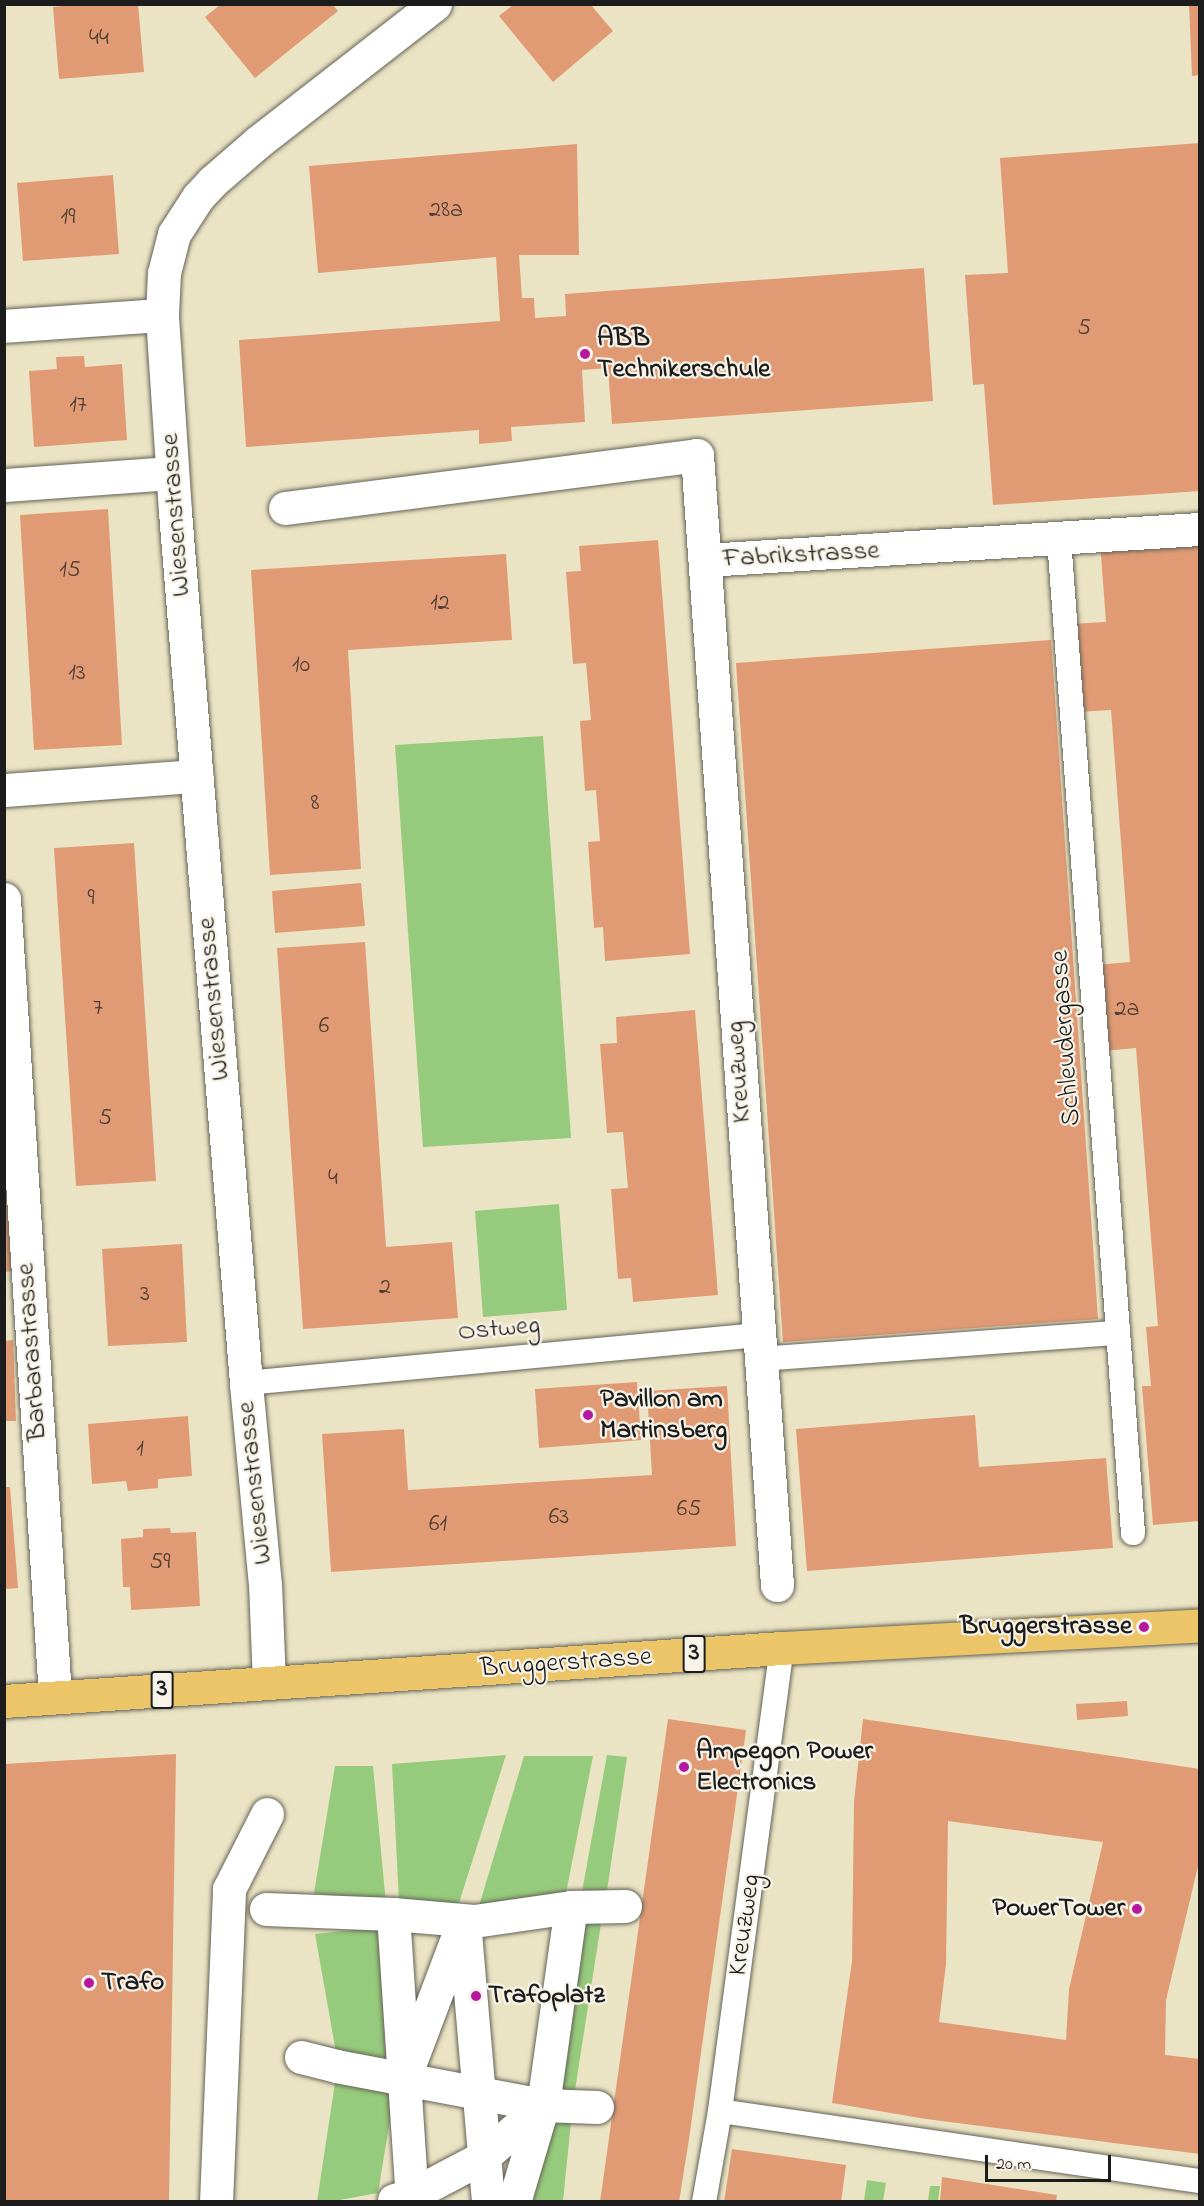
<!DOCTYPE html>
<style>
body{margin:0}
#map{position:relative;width:1204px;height:2206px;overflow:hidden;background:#ebe4c4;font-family:"Indie Flower",sans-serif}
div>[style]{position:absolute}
.green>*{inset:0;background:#96ca7c}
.building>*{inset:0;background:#e09b75}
.roads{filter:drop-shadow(0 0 2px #646257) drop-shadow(0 0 2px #646257)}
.lane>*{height:24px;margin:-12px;padding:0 12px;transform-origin:12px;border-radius:12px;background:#fff}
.street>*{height:33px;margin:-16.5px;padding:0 16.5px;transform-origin:16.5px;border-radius:16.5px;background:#fff}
.primary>*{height:33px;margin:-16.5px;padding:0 16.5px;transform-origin:16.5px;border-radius:16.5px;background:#edc569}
.dots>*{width:16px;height:16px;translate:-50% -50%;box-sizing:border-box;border:3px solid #f7f3e8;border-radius:50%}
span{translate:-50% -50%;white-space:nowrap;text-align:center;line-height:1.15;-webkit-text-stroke:4.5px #f7f3e8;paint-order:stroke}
.number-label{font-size:24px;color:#4d3c32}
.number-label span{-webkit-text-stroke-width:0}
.shield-label span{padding:2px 4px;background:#f7f3e8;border:2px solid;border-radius:4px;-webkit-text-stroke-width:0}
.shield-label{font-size:26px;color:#1c1c1c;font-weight:700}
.poi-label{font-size:27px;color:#1c1c1c;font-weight:700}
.left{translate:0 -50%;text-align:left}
.right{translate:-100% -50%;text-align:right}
.street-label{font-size:27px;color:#1c1c1c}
.frame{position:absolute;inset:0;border:6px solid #1c1c1c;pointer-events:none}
.scale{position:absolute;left:985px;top:2155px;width:126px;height:27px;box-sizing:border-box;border:3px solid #1c1c1c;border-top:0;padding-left:8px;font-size:18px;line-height:21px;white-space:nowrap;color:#1c1c1c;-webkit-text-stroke:4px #f7f3e8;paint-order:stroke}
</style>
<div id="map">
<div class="green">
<i style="clip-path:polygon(543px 736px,571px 1138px,423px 1147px,395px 745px)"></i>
<i style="clip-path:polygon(559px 1204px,567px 1310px,483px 1317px,475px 1211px)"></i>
<i style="clip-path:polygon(506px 1755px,458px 1906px,399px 1901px,392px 1764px)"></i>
<i style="clip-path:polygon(607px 1755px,627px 1757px,606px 1897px,581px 1897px)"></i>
<i style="clip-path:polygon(524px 1756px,593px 1756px,565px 1898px,479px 1906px)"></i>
<i style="clip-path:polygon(335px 1766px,373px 1766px,386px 1904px,314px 1893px)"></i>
<i style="clip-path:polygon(576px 1915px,602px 1917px,575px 2090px,549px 2089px)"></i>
<i style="clip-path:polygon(383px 1927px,393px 2065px,337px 2058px,315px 1934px)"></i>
<i style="clip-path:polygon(336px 2076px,394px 2095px,378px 2193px,334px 2201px,317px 2202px)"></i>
<i style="clip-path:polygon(571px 2122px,563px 2201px,534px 2202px,539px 2126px)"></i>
<i style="clip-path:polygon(867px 2180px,886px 2183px,883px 2201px,864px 2201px)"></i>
<i style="clip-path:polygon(930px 2186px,940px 2186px,938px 2201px,928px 2201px)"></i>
</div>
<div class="building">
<i style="clip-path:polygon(83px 4px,138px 4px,144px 72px,59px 79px,53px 7px)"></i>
<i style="clip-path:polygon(221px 4px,332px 4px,338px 11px,255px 78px,205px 17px)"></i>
<i style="clip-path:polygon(1189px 4px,1200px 4px,1200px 75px,1192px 76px)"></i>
<i style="clip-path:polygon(513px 5px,591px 5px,613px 31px,553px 82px,499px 16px)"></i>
<i style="clip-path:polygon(1200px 143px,1200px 491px,993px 505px,984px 384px,973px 385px,965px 275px,1008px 273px,1000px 158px)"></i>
<i style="clip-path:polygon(577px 144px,579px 255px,519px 255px,522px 298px,534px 298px,535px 318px,566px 316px,565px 294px,924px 268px,933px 401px,612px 424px,608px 368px,582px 370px,585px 422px,511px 427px,512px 441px,479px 444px,479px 430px,246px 447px,239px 340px,500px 321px,496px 257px,318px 273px,309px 166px)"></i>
<i style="clip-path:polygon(113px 175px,119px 254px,23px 261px,17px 183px)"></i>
<i style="clip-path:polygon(84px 356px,85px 367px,122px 364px,127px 440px,34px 447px,29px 371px,57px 369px,56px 357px)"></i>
<i style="clip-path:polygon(108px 509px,122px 745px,34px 750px,20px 515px)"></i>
<i style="clip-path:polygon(1200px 533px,1200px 1521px,1153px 1525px,1142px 1386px,1151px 1386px,1146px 1327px,1158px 1326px,1136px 1048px,1103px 1051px,1096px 965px,1130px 962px,1111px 710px,1077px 712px,1070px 624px,1106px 622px,1100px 542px)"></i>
<i style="clip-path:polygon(658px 540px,690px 954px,605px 961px,603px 927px,594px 928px,588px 842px,600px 841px,596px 790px,585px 791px,580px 721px,591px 720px,586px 663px,573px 664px,566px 572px,581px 571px,579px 546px)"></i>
<i style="clip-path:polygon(506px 554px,512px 640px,348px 650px,361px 869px,270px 875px,251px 570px)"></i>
<i style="clip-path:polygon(1051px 640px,1098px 1319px,783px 1342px,736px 663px)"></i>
<i style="clip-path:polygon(134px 843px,156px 1181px,76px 1186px,54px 848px)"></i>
<i style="clip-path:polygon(361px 883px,365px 926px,275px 933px,272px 891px)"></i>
<i style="clip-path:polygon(365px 942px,386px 1247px,452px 1242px,458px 1318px,303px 1329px,277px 948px)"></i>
<i style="clip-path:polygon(695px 1010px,718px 1295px,633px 1302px,631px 1278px,618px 1279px,611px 1189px,628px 1188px,623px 1132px,607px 1133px,600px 1044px,617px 1043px,616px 1017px)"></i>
<i style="clip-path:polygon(11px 1193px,15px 1271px,4px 1272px,4px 1194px)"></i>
<i style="clip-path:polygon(182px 1244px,187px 1342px,108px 1346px,102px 1249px)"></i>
<i style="clip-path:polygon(13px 1340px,16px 1421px,4px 1421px,4px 1341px)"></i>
<i style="clip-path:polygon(637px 1382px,641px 1440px,539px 1448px,535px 1389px)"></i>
<i style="clip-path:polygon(727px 1386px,736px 1546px,331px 1572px,322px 1434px,404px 1429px,408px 1490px,652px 1475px,647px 1391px)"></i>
<i style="clip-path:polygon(975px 1415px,979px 1467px,1106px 1458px,1113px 1548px,807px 1571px,796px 1429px)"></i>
<i style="clip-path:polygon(188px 1416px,192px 1476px,158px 1479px,158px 1488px,128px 1491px,126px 1481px,92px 1484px,88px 1424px)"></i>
<i style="clip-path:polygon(4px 1487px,10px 1487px,18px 1588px,4px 1589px)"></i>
<i style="clip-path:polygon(170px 1528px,171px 1533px,196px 1532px,200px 1606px,131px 1610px,130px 1587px,123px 1587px,121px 1539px,143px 1537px,143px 1529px)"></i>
<i style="clip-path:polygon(1127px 1701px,1128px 1716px,1077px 1720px,1076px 1704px)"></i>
<i style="clip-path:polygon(668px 1719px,746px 1730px,689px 2139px,679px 2202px,600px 2202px)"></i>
<i style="clip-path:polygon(evenodd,863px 1719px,1200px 1769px,1200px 1858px,1166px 2000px,1165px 2055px,1200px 2059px,1200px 2154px,926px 2119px,832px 2103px,852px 1961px,854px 1802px,863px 1719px,948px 1821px,1103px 1842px,1069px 1989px,1066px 2040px,939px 2022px,946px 1964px,948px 1821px)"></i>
<i style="clip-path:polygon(176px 1754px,169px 2202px,4px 2202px,4px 1764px)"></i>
<i style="clip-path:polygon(732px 2149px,846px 2165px,841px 2202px,724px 2202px)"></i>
<i style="clip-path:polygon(942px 2177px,1057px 2195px,1056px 2202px,940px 2202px)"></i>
</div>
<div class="roads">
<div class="lane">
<i style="left:1059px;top:539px;width:997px;rotate:85.74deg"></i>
<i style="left:760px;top:1359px;width:359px;rotate:-4.2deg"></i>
<i style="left:246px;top:1383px;width:515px;rotate:-5.35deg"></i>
<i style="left:720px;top:2111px;width:485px;rotate:8.3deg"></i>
<i style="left:704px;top:2202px;width:92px;rotate:-80deg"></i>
<i style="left:720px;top:2111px;width:467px;rotate:-82.4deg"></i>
</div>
<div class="street">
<i style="left:4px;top:326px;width:158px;rotate:-4deg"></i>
<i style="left:4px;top:485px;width:168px;rotate:-4.1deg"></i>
<i style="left:285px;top:508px;width:415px;rotate:-7.3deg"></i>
<i style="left:697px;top:455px;width:1133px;rotate:85.95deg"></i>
<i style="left:706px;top:560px;width:495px;rotate:-3.6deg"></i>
<i style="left:4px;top:790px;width:193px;rotate:-4.2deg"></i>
<i style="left:4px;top:899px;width:800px;rotate:86.34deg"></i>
<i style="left:269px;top:1683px;width:98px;rotate:-92.3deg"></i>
<i style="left:265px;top:1585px;width:203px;rotate:-95.4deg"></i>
<i style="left:246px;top:1383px;width:874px;rotate:-94.66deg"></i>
<i style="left:175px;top:512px;width:197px;rotate:-93.8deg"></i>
<i style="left:162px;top:315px;width:42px;rotate:-87.3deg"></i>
<i style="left:164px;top:273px;width:40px;rotate:-75.6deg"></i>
<i style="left:174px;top:234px;width:44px;rotate:-57deg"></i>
<i style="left:198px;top:197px;width:22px;rotate:-47deg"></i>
<i style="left:213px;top:181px;width:60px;rotate:-40.9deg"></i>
<i style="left:258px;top:142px;width:224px;rotate:-37.9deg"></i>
<i style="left:266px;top:1909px;width:127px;rotate:2.3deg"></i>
<i style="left:393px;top:1914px;width:81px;rotate:4.9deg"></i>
<i style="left:474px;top:1921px;width:98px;rotate:-8.2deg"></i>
<i style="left:571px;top:1907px;width:54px;rotate:-1.1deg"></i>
<i style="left:393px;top:1914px;width:289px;rotate:86.2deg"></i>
<i style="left:464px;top:1921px;width:282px;rotate:85.1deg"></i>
<i style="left:301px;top:2057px;width:36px;rotate:14deg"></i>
<i style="left:336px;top:2066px;width:211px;rotate:10.7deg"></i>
<i style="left:543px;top:2105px;width:54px;rotate:2.1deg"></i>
<i style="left:408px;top:2068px;width:150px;rotate:-69.3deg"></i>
<i style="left:394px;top:2200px;width:18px;rotate:-16deg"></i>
<i style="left:411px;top:2195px;width:81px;rotate:-27.8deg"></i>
<i style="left:483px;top:2157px;width:79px;rotate:-40.9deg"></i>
<i style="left:216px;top:2202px;width:313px;rotate:-87.6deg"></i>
<i style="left:229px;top:1889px;width:84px;rotate:-63.1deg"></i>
<i style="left:514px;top:2202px;width:101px;rotate:-73.4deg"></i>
<i style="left:543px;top:2105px;width:200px;rotate:-82deg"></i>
</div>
<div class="primary">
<i style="left:4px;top:1701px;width:780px;rotate:-3.9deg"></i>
<i style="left:782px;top:1648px;width:419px;rotate:-3.1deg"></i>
</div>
</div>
<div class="dots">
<i style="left:585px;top:354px;background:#b5179e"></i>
<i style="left:588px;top:1415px;background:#b5179e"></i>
<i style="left:1144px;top:1627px;background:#b5179e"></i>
<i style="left:684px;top:1767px;background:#b5179e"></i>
<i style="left:1137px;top:1909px;background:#b5179e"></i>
<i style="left:89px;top:1983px;background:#b5179e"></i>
<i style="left:476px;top:1996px;background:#b5179e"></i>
</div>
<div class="number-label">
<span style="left:99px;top:39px">44</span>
<span style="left:446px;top:211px">28a</span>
<span style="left:68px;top:218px">19</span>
<span style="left:1084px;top:329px">5</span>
<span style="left:78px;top:406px">17</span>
<span style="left:70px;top:571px">15</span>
<span style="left:440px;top:604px">12</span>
<span style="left:301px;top:666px">10</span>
<span style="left:77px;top:674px">13</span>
<span style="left:315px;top:804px">8</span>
<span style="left:91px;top:899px">9</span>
<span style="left:98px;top:1009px">7</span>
<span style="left:1127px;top:1010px">2a</span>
<span style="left:324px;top:1027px">6</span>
<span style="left:105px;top:1119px">5</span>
<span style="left:333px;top:1179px">4</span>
<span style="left:385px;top:1288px">2</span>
<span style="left:145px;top:1295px">3</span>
<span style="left:140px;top:1450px">1</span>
<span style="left:689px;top:1510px">65</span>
<span style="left:559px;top:1518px">63</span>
<span style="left:438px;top:1525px">61</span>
<span style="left:160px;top:1563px">59</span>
</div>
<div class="shield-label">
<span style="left:694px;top:1654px">3</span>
<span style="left:162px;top:1690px">3</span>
</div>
<div class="poi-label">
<span class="left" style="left:597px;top:354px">ABB<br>Technikerschule</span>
<span class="left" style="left:600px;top:1415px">Pavillon am<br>Martinsberg</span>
<span class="right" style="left:1132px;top:1627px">Bruggerstrasse</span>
<span class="left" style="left:696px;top:1767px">Ampegon Power<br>Electronics</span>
<span class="right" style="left:1125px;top:1909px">PowerTower</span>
<span class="left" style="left:101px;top:1983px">Trafo</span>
<span class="left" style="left:488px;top:1996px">Trafoplatz</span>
</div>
<div class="street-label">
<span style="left:176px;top:515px;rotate:-94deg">Wiesenstrasse</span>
<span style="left:801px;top:555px;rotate:-3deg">Fabrikstrasse</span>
<span style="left:214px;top:999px;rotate:-95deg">Wiesenstrasse</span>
<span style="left:1066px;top:1038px;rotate:-94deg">Schleudergasse</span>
<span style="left:739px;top:1072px;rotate:-94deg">Kreuzweg</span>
<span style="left:499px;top:1329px;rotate:-5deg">Ostweg</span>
<span style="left:32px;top:1352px;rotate:-94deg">Barbarastrasse</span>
<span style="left:255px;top:1483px;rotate:-96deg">Wiesenstrasse</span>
<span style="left:566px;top:1663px;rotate:-4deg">Bruggerstrasse</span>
<span style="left:745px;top:1925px;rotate:-82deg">Kreuzweg</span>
</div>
<div class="frame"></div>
<div class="scale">20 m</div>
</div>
